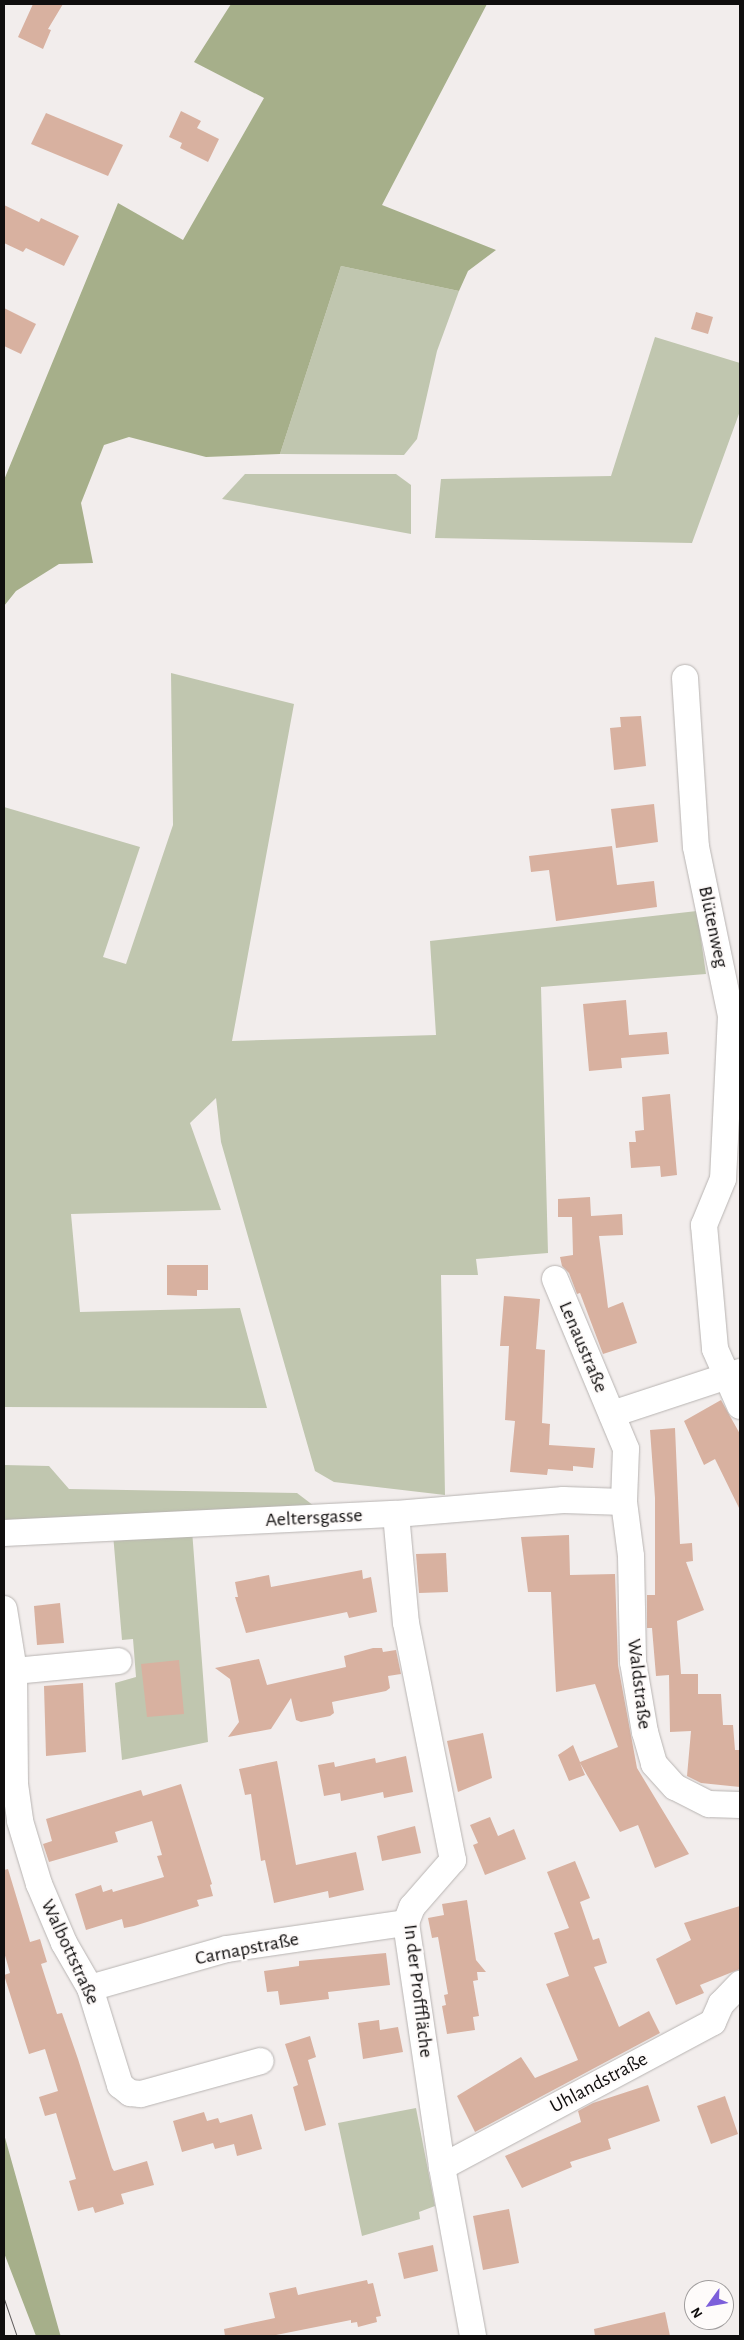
<!DOCTYPE html>
<meta charset="utf-8">
<style>
body{margin:0}
#map{position:relative;width:744px;height:2340px;overflow:hidden;background:#f2edec;font-family:"Alegreya Sans",sans-serif}
div>[style]{position:absolute}
.green>*{inset:0;background:#c0c6af}
.forest>*{inset:0;background:#a6af8a}
.building>*{inset:0;background:#d8b1a0}
.roads{filter:drop-shadow(0 0 1px #b8b4b2) drop-shadow(0 0 1px #b8b4b2)}
.minor>*{height:26px;margin:-13px;padding:0 13px;transform-origin:13px;border-radius:13px;background:#fff}
.tram>*{height:1px;margin:-0.5px;padding:0 0.5px;transform-origin:0.5px;border-radius:0.5px;background:#605d5d}
span{translate:-50% -50%;white-space:nowrap;text-align:center;line-height:1.15;-webkit-text-stroke:4.5px #fefbfa;paint-order:stroke}
.street-label{font-size:20px;color:#100e0e}
.frame{position:absolute;inset:0;border:5px solid #100e0e;pointer-events:none}
.north{position:absolute;left:684px;top:2280px;width:50px;height:50px;box-sizing:border-box;background:#fefbfa;border:1px solid #9f9c9c;border-radius:50%;rotate:238deg;font-size:14px;font-weight:700;line-height:20px;text-align:center;color:#100e0e}
.north::after{content:'';display:block;margin:auto;width:18px;height:22px;background:#7c5fda;clip-path:polygon(50% 0,100% 100%,50% 72%,0 100%)}
</style>
<div id="map">
<div class="green">
<i style="clip-path:polygon(341px 266px,459px 291px,437px 351px,417px 439px,404px 455px,280px 454px)"></i>
<i style="clip-path:polygon(655px 337px,740px 363px,740px 411px,692px 543px,435px 538px,441px 479px,611px 476px)"></i>
<i style="clip-path:polygon(245px 474px,396px 474px,411px 485px,411px 534px,222px 499px)"></i>
<i style="clip-path:polygon(171px 673px,294px 704px,232px 1041px,436px 1035px,430px 941px,697px 911px,706px 974px,541px 987px,548px 1253px,476px 1259px,478px 1275px,441px 1275px,445px 1495px,334px 1482px,315px 1471px,221px 1142px,216px 1098px,190px 1123px,221px 1210px,71px 1214px,80px 1312px,240px 1308px,267px 1408px,4px 1407px,4px 807px,140px 847px,103px 957px,126px 964px,173px 825px)"></i>
<i style="clip-path:polygon(4px 1465px,49px 1466px,69px 1489px,297px 1493px,318px 1509px,4px 1522px)"></i>
<i style="clip-path:polygon(192px 1530px,208px 1742px,122px 1760px,115px 1683px,136px 1677px,133px 1639px,122px 1640px,113px 1534px)"></i>
<i style="clip-path:polygon(416px 2108px,435px 2206px,419px 2212px,420px 2219px,362px 2236px,338px 2123px)"></i>
</div>
<div class="forest">
<i style="clip-path:polygon(231px 4px,487px 4px,382px 205px,496px 250px,468px 271px,459px 291px,341px 266px,280px 454px,206px 457px,129px 437px,104px 445px,81px 503px,93px 563px,59px 564px,16px 591px,4px 606px,4px 480px,118px 203px,183px 240px,264px 98px,194px 62px)"></i>
<i style="clip-path:polygon(4px 2134px,60px 2334px,61px 2336px,36px 2336px,4px 2253px)"></i>
</div>
<div class="building">
<i style="clip-path:polygon(33px 4px,63px 4px,48px 29px,51px 30px,43px 49px,18px 37px)"></i>
<i style="clip-path:polygon(181px 111px,201px 121px,197px 128px,219px 139px,208px 162px,180px 148px,182px 143px,169px 137px)"></i>
<i style="clip-path:polygon(46px 113px,123px 145px,108px 176px,31px 144px)"></i>
<i style="clip-path:polygon(4px 205px,39px 222px,41px 218px,79px 236px,64px 266px,26px 248px,23px 252px,4px 243px)"></i>
<i style="clip-path:polygon(4px 308px,36px 324px,21px 354px,4px 346px)"></i>
<i style="clip-path:polygon(696px 312px,713px 317px,708px 334px,691px 329px)"></i>
<i style="clip-path:polygon(641px 716px,646px 766px,614px 770px,610px 728px,621px 727px,620px 717px)"></i>
<i style="clip-path:polygon(654px 804px,658px 842px,616px 848px,611px 809px)"></i>
<i style="clip-path:polygon(612px 846px,617px 885px,654px 881px,657px 907px,556px 921px,549px 870px,531px 872px,529px 856px)"></i>
<i style="clip-path:polygon(626px 1000px,629px 1035px,667px 1032px,669px 1054px,621px 1058px,622px 1068px,589px 1071px,583px 1004px)"></i>
<i style="clip-path:polygon(670px 1094px,677px 1175px,661px 1177px,660px 1166px,631px 1168px,629px 1142px,636px 1142px,635px 1131px,644px 1130px,642px 1097px)"></i>
<i style="clip-path:polygon(590px 1197px,591px 1216px,622px 1214px,623px 1235px,599px 1236px,608px 1308px,623px 1302px,637px 1343px,603px 1354px,580px 1293px,577px 1294px,569px 1273px,562px 1266px,560px 1257px,573px 1255px,572px 1217px,558px 1217px,558px 1199px)"></i>
<i style="clip-path:polygon(167px 1265px,208px 1265px,208px 1290px,197px 1290px,197px 1296px,167px 1295px)"></i>
<i style="clip-path:polygon(504px 1296px,540px 1299px,536px 1349px,545px 1350px,542px 1423px,550px 1424px,549px 1445px,595px 1448px,593px 1468px,573px 1466px,573px 1471px,548px 1469px,547px 1475px,510px 1472px,515px 1421px,505px 1420px,509px 1346px,500px 1346px)"></i>
<i style="clip-path:polygon(721px 1400px,740px 1434px,740px 1510px,715px 1459px,704px 1465px,684px 1421px)"></i>
<i style="clip-path:polygon(675px 1428px,680px 1544px,692px 1543px,693px 1561px,686px 1562px,704px 1610px,677px 1621px,681px 1674px,698px 1674px,698px 1694px,721px 1694px,723px 1725px,733px 1725px,735px 1750px,740px 1750px,740px 1787px,701px 1783px,687px 1776px,691px 1731px,670px 1732px,669px 1675px,656px 1676px,652px 1628px,647px 1628px,647px 1595px,655px 1595px,655px 1498px,650px 1430px)"></i>
<i style="clip-path:polygon(569px 1535px,570px 1575px,615px 1574px,618px 1665px,637px 1768px,689px 1854px,655px 1868px,638px 1825px,620px 1832px,580px 1763px,585px 1775px,569px 1781px,558px 1755px,573px 1745px,580px 1762px,618px 1747px,595px 1684px,556px 1692px,551px 1592px,528px 1592px,521px 1537px)"></i>
<i style="clip-path:polygon(446px 1553px,448px 1592px,419px 1593px,416px 1554px)"></i>
<i style="clip-path:polygon(362px 1570px,363px 1579px,371px 1577px,377px 1612px,349px 1618px,347px 1612px,246px 1633px,235px 1597px,238px 1597px,235px 1582px,269px 1575px,271px 1587px)"></i>
<i style="clip-path:polygon(60px 1603px,64px 1643px,37px 1645px,34px 1606px)"></i>
<i style="clip-path:polygon(373px 1648px,382px 1648px,383px 1652px,396px 1650px,401px 1674px,388px 1676px,390px 1688px,386px 1691px,332px 1702px,334px 1713px,330px 1716px,301px 1722px,296px 1720px,291px 1698px,271px 1729px,228px 1737px,239px 1722px,230px 1679px,215px 1668px,259px 1659px,267px 1685px,346px 1667px,344px 1656px)"></i>
<i style="clip-path:polygon(179px 1660px,184px 1714px,147px 1717px,141px 1664px)"></i>
<i style="clip-path:polygon(83px 1683px,86px 1752px,46px 1756px,44px 1686px)"></i>
<i style="clip-path:polygon(483px 1733px,492px 1778px,458px 1792px,447px 1741px)"></i>
<i style="clip-path:polygon(406px 1756px,413px 1792px,384px 1798px,383px 1792px,341px 1801px,340px 1793px,324px 1796px,318px 1765px,334px 1762px,335px 1767px,375px 1758px,376px 1763px)"></i>
<i style="clip-path:polygon(277px 1761px,296px 1865px,356px 1852px,364px 1890px,329px 1898px,328px 1891px,274px 1903px,265px 1860px,261px 1861px,251px 1794px,245px 1795px,239px 1769px)"></i>
<i style="clip-path:polygon(181px 1784px,212px 1884px,210px 1885px,213px 1896px,197px 1900px,199px 1906px,134px 1926px,124px 1928px,122px 1919px,86px 1930px,75px 1894px,101px 1885px,103px 1892px,112px 1889px,113px 1892px,164px 1877px,157px 1856px,162px 1855px,152px 1821px,115px 1832px,118px 1842px,49px 1862px,43px 1844px,52px 1841px,46px 1819px,141px 1790px,143px 1796px)"></i>
<i style="clip-path:polygon(490px 1817px,498px 1836px,514px 1829px,526px 1859px,485px 1875px,473px 1845px,478px 1843px,470px 1825px)"></i>
<i style="clip-path:polygon(415px 1826px,421px 1853px,382px 1861px,377px 1836px)"></i>
<i style="clip-path:polygon(575px 1861px,590px 1898px,580px 1902px,593px 1940px,599px 1938px,607px 1963px,594px 1967px,619px 2027px,649px 2011px,660px 2033px,475px 2132px,457px 2096px,521px 2057px,535px 2078px,578px 2060px,546px 1984px,569px 1976px,554px 1933px,569px 1928px,547px 1872px)"></i>
<i style="clip-path:polygon(8px 1869px,30px 1942px,40px 1939px,47px 1962px,41px 1964px,57px 2014px,62px 2013px,78px 2059px,112px 2168px,114px 2171px,147px 2161px,154px 2185px,121px 2194px,124px 2204px,95px 2213px,93px 2207px,78px 2211px,69px 2181px,76px 2179px,56px 2113px,45px 2116px,39px 2097px,58px 2091px,45px 2049px,29px 2054px,4px 1975px,10px 1973px,4px 1952px,4px 1870px)"></i>
<i style="clip-path:polygon(467px 1900px,476px 1960px,486px 1972px,477px 1972px,478px 1980px,473px 1981px,479px 2016px,473px 2017px,475px 2030px,447px 2034px,442px 2006px,446px 2005px,444px 1995px,448px 1994px,438px 1937px,432px 1938px,428px 1918px,444px 1915px,442px 1904px)"></i>
<i style="clip-path:polygon(740px 1906px,740px 1969px,700px 1985px,704px 1993px,676px 2005px,656px 1959px,691px 1940px,684px 1923px)"></i>
<i style="clip-path:polygon(386px 1953px,390px 1985px,328px 1992px,329px 1999px,280px 2005px,278px 1991px,267px 1992px,264px 1971px,299px 1966px,299px 1961px)"></i>
<i style="clip-path:polygon(379px 2020px,380px 2030px,398px 2027px,403px 2052px,363px 2059px,358px 2023px)"></i>
<i style="clip-path:polygon(310px 2036px,316px 2057px,308px 2060px,326px 2125px,305px 2131px,293px 2087px,298px 2085px,285px 2044px)"></i>
<i style="clip-path:polygon(648px 2085px,660px 2121px,608px 2139px,611px 2149px,570px 2162px,572px 2167px,522px 2188px,505px 2156px,581px 2122px,578px 2111px,593px 2103px)"></i>
<i style="clip-path:polygon(725px 2096px,738px 2134px,711px 2144px,697px 2106px)"></i>
<i style="clip-path:polygon(204px 2112px,207px 2121px,218px 2118px,220px 2123px,252px 2114px,262px 2149px,237px 2156px,234px 2144px,215px 2149px,213px 2143px,182px 2152px,173px 2121px)"></i>
<i style="clip-path:polygon(509px 2209px,519px 2263px,483px 2270px,473px 2216px)"></i>
<i style="clip-path:polygon(433px 2245px,438px 2271px,404px 2279px,398px 2253px)"></i>
<i style="clip-path:polygon(367px 2280px,368px 2284px,373px 2283px,381px 2316px,376px 2317px,377px 2322px,358px 2327px,357px 2322px,351px 2323px,351px 2320px,271px 2336px,225px 2336px,224px 2329px,275px 2318px,269px 2293px,296px 2287px,298px 2295px)"></i>
<i style="clip-path:polygon(665px 2312px,670px 2336px,595px 2336px,594px 2329px)"></i>
</div>
<div class="roads">
<div class="minor">
<i style="left:685px;top:678px;width:169px;rotate:86.3deg"></i>
<i style="left:696px;top:847px;width:173px;rotate:78.3deg"></i>
<i style="left:731px;top:1016px;width:163px;rotate:92.8deg"></i>
<i style="left:723px;top:1179px;width:50px;rotate:112.4deg"></i>
<i style="left:704px;top:1225px;width:124px;rotate:84.9deg"></i>
<i style="left:715px;top:1349px;width:62px;rotate:66.3deg"></i>
<i style="left:555px;top:1279px;width:184px;rotate:67.3deg"></i>
<i style="left:626px;top:1449px;width:53px;rotate:92.2deg"></i>
<i style="left:624px;top:1502px;width:54px;rotate:82.6deg"></i>
<i style="left:631px;top:1556px;width:106px;rotate:88.9deg"></i>
<i style="left:633px;top:1662px;width:71px;rotate:80.3deg"></i>
<i style="left:645px;top:1732px;width:33px;rotate:74deg"></i>
<i style="left:654px;top:1764px;width:31px;rotate:48deg"></i>
<i style="left:675px;top:1787px;width:38px;rotate:27deg"></i>
<i style="left:709px;top:1804px;width:31px;rotate:2deg"></i>
<i style="left:612px;top:1414px;width:135px;rotate:-18.2deg"></i>
<i style="left:396px;top:1514px;width:109px;rotate:84.8deg"></i>
<i style="left:406px;top:1623px;width:242px;rotate:78.8deg"></i>
<i style="left:453px;top:1860px;width:62px;rotate:131.1deg"></i>
<i style="left:412px;top:1907px;width:17px;rotate:111deg"></i>
<i style="left:406px;top:1923px;width:247px;rotate:81.6deg"></i>
<i style="left:442px;top:2167px;width:172px;rotate:79.6deg"></i>
<i style="left:4px;top:1533px;width:392px;rotate:-2.8deg"></i>
<i style="left:396px;top:1514px;width:168px;rotate:-4.8deg"></i>
<i style="left:563px;top:1500px;width:61px;rotate:1.9deg"></i>
<i style="left:4px;top:1609px;width:63px;rotate:80.8deg"></i>
<i style="left:14px;top:1671px;width:113px;rotate:89.5deg"></i>
<i style="left:15px;top:1784px;width:37px;rotate:82deg"></i>
<i style="left:20px;top:1821px;width:66px;rotate:73.2deg"></i>
<i style="left:39px;top:1884px;width:64px;rotate:67deg"></i>
<i style="left:64px;top:1943px;width:52px;rotate:60deg"></i>
<i style="left:90px;top:1988px;width:102px;rotate:72.8deg"></i>
<i style="left:120px;top:2085px;width:13px;rotate:39deg"></i>
<i style="left:130px;top:2093px;width:11px;rotate:5deg"></i>
<i style="left:141px;top:2094px;width:124px;rotate:-15.4deg"></i>
<i style="left:14px;top:1671px;width:105px;rotate:-5.4deg"></i>
<i style="left:90px;top:1988px;width:142px;rotate:-15.9deg"></i>
<i style="left:227px;top:1949px;width:181px;rotate:-8.3deg"></i>
<i style="left:442px;top:2167px;width:307px;rotate:-28.1deg"></i>
<i style="left:713px;top:2022px;width:20px;rotate:-66deg"></i>
<i style="left:721px;top:2004px;width:28px;rotate:-46deg"></i>
</div>
</div>
<div class="tram">
<i style="left:4px;top:2299px;width:39px;rotate:71deg"></i>
</div>
<div class="street-label">
<span style="left:713px;top:927px;rotate:78deg">Blütenweg</span>
<span style="left:583px;top:1347px;rotate:67deg">Lenaustraße</span>
<span style="left:314px;top:1518px;rotate:-3deg">Aeltersgasse</span>
<span style="left:639px;top:1684px;rotate:83deg">Waldstraße</span>
<span style="left:247px;top:1949px;rotate:-11deg">Carnapstraße</span>
<span style="left:70px;top:1952px;rotate:65deg">Walbottstraße</span>
<span style="left:418px;top:1991px;rotate:83deg">In der Profffläche</span>
<span style="left:599px;top:2083px;rotate:-28deg">Uhlandstraße</span>
</div>
<div class="frame"></div>
<div class="north">N</div>
</div>
